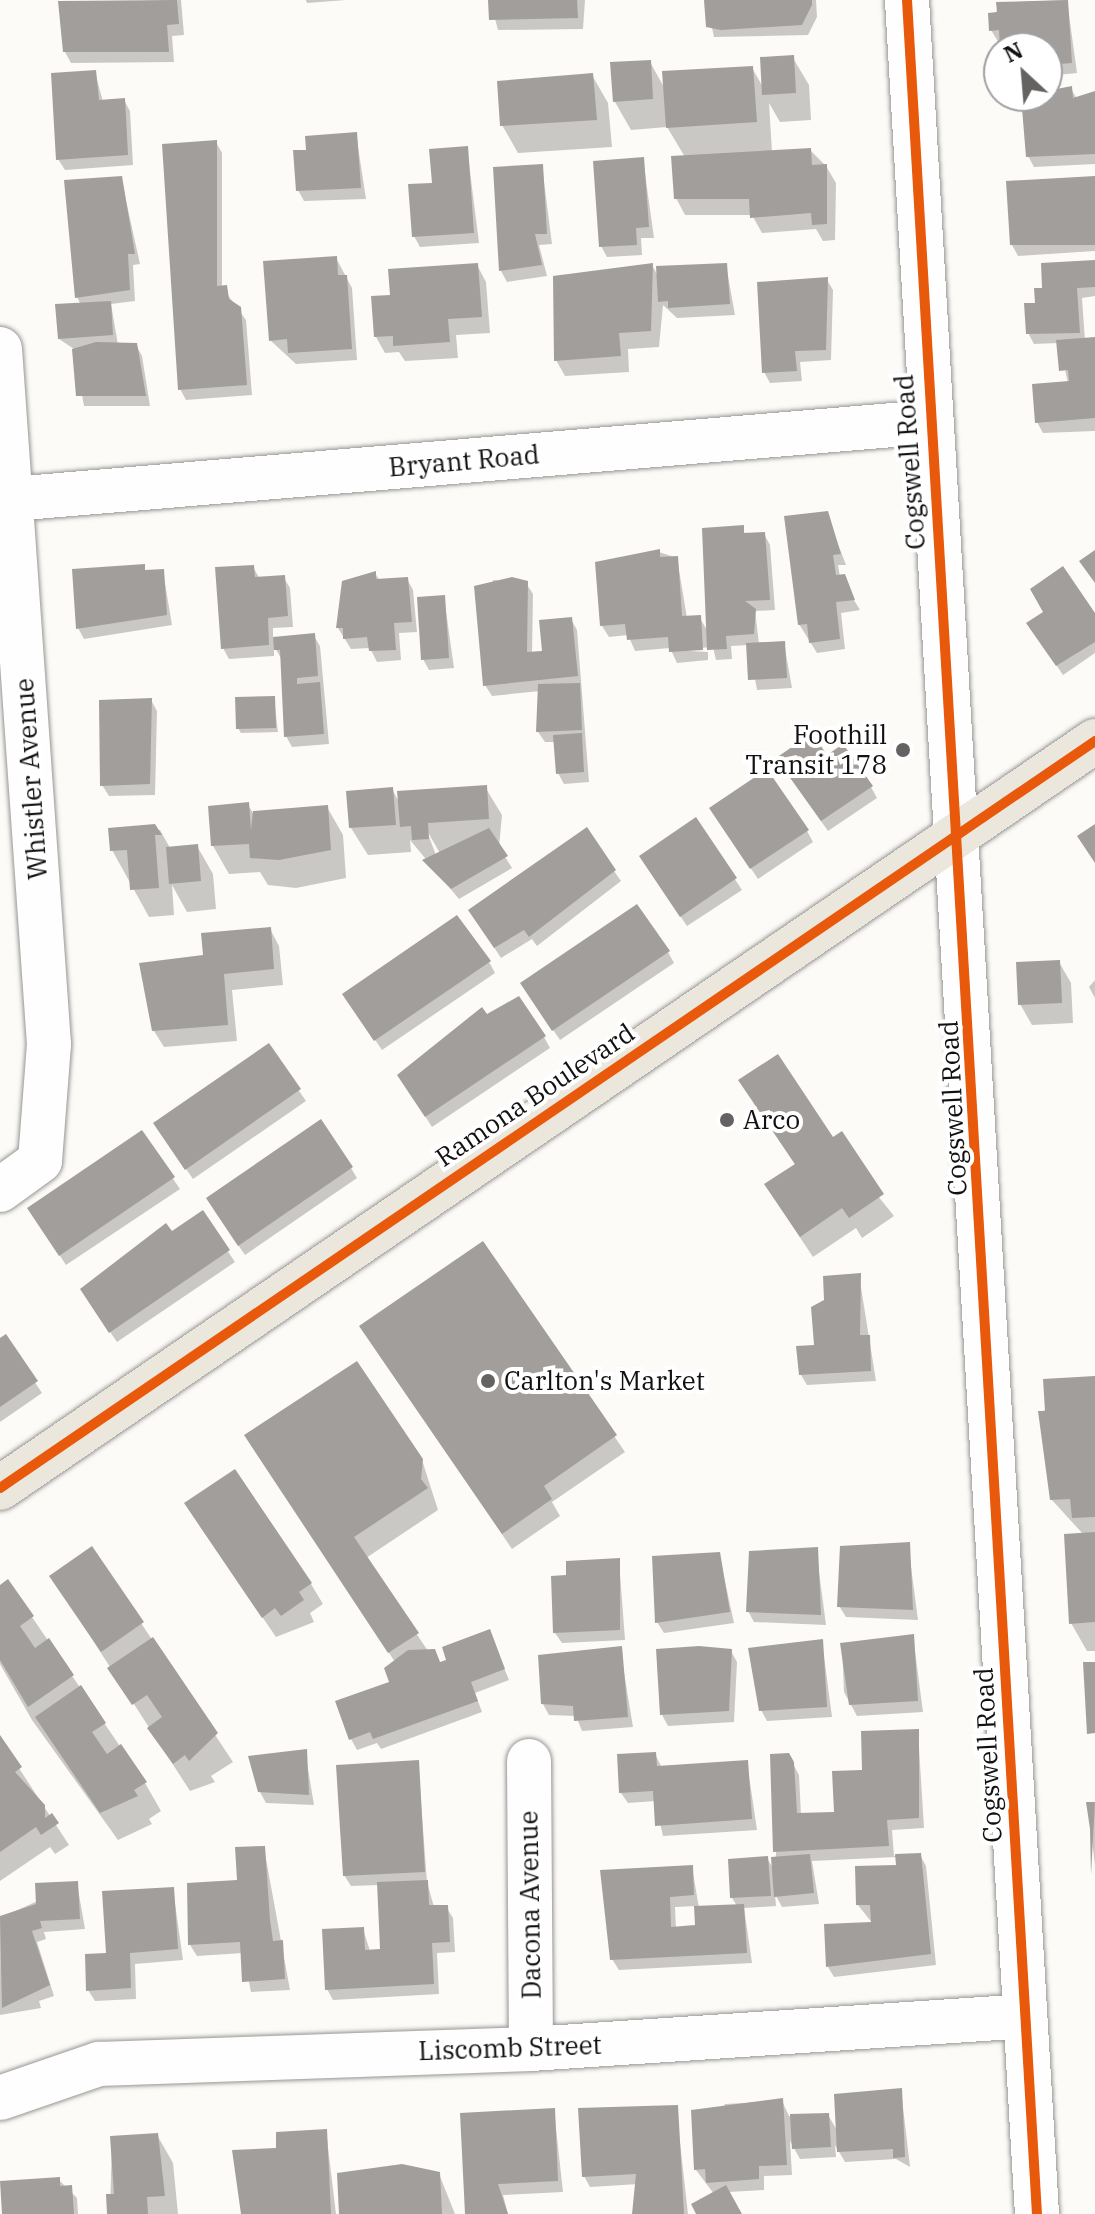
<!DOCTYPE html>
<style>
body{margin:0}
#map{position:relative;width:1095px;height:2214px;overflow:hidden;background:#fdfbf7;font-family:"IBM Plex Serif",serif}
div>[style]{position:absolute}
.shadow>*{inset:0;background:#0003}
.building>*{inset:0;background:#a19e9c}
.roads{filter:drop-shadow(0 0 2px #979695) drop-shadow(0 0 2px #979695)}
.minor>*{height:44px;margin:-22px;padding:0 22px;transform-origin:22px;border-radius:22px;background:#fffefe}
.major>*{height:44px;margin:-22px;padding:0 22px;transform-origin:22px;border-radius:22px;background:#ece7dc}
.cycleway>*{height:10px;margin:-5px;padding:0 5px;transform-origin:5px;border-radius:5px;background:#e8590c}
.dots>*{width:22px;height:22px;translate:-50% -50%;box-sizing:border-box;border:4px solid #fff;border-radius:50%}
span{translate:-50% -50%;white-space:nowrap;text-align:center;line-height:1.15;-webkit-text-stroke:8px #fff;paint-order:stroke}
.street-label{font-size:26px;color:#111}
.poi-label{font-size:26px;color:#111}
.right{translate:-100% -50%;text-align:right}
.left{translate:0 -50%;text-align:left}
.north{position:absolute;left:983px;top:32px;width:80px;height:80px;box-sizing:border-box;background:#fff;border:2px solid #a0a0a0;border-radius:50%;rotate:334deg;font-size:22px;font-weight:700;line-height:32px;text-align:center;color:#111}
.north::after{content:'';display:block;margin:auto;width:28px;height:36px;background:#646362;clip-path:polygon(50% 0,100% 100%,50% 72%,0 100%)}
</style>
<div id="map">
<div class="shadow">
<i style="clip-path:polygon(181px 0,184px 35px,172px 36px,174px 62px,71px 63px,65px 52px,61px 3px)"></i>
<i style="clip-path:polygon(306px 0,346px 0,307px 3px)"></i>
<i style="clip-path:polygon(490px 0,585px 0,583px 29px,498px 30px)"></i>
<i style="clip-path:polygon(706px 0,816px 0,817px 17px,808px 35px,714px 37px)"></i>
<i style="clip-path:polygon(1067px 0,1077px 73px,1047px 76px,1047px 48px,1002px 48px,991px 30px,999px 3px)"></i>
<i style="clip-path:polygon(793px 58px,809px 85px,811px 120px,780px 122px,769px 103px,772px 152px,810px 150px,826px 166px,836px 183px,835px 240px,823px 241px,816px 229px,762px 233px,752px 215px,685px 215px,676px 198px,685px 157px,667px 127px,631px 130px,615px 102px,650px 62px,665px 89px,752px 68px,763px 87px)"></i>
<i style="clip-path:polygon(95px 72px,103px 102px,124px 100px,130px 111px,133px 165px,65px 170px,58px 159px)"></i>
<i style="clip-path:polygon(592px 75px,608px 103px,612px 147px,518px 153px,502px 125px)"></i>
<i style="clip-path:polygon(1071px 89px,1077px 99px,1095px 96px,1095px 164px,1034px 167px,1028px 156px,1047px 90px)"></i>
<i style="clip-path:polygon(356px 134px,366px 199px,304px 201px,298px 190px,308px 152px)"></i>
<i style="clip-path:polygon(216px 142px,222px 153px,222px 287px,246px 320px,252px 395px,186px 400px,180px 389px)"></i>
<i style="clip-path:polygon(467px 148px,479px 243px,420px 247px,414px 236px,434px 185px)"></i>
<i style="clip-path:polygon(643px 159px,654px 238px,641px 238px,642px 255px,607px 257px,601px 246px)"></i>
<i style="clip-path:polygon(542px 166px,552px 244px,539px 245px,547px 276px,507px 282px,501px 271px)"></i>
<i style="clip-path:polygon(121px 178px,140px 264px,133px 265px,135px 301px,111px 304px,118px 345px,136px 345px,142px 356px,150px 406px,84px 406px,74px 349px,59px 339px,81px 305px,77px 297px)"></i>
<i style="clip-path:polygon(1095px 178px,1095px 251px,1018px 256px,1012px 245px)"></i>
<i style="clip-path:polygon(336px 258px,352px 288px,357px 360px,296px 364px,271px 341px)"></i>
<i style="clip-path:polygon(1095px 262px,1095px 296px,1082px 298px,1085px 341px,1095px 340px,1095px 431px,1043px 433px,1037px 422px,1068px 383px,1059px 343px,1034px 344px,1028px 333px,1044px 290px)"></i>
<i style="clip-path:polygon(477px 265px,486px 282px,490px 333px,456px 335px,458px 358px,405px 361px,399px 352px,385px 353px,376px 337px,392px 297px)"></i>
<i style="clip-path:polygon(652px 265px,659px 278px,726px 265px,735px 315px,677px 318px,663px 305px,659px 347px,628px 349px,629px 372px,565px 376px,556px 360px)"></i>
<i style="clip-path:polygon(827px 280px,833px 290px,831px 360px,800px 362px,802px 381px,770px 383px,764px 372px)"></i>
<i style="clip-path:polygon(826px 513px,846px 565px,838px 565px,840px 577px,860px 610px,841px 613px,845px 649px,817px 653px,799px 624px)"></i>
<i style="clip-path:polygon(704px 530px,764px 534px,770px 545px,775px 610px,755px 611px,759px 644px,784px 643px,792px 688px,757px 690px,749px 645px,731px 646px,732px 659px,716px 660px,713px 647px,673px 650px,708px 652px,708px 660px,677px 663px,670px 648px,635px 651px,628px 635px,609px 637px,602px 626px,659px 552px,677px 558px,687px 618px,699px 617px,709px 633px)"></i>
<i style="clip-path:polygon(253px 567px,260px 579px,284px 578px,290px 588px,293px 627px,273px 628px,273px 639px,314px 636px,320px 646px,329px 744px,292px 747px,286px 736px,282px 660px,274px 646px,274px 656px,229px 659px,223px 648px)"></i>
<i style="clip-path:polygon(163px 571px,172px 625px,84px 639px,78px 628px)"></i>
<i style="clip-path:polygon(375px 573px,380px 581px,407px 579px,413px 590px,417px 632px,399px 633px,401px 660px,377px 662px,370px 648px,351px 649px,338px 628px)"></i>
<i style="clip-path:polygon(493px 580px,526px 583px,533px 594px,532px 654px,544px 653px,571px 619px,577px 630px,589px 782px,564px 784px,558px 773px,556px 742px,545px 742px,538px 732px,540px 691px,492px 696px,485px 685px)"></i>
<i style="clip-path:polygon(444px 597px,454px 668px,429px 670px,423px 659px)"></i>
<i style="clip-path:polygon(1046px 612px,1095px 616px,1095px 653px,1063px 675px,1035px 634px)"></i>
<i style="clip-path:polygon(274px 698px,278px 732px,241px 733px,238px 728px)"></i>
<i style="clip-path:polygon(151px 700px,157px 711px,155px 795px,109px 796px,102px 785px)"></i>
<i style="clip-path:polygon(784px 769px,871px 787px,877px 798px,828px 831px)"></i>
<i style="clip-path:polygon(evenodd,485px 787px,502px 815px,499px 847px,512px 868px,459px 899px,410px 840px,411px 852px,368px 855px,351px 828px,392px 789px,400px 804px,485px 787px,426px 829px,441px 855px,436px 855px,426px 829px)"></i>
<i style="clip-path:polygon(248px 805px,253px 813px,327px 807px,343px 835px,346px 878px,296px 888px,268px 885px,260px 872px,229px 874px,213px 846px,211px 807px)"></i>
<i style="clip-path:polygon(718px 819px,807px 831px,813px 842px,758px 879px)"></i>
<i style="clip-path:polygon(696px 820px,742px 890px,687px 926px,647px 867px)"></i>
<i style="clip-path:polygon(110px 830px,160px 830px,170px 848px,197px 846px,213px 874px,216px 909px,187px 912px,172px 885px,174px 915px,149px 917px,112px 850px)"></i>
<i style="clip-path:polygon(614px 871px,621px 881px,537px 946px,532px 939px,501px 958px,477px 921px)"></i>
<i style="clip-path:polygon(270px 929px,279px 946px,283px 985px,232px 990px,237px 1041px,164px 1047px,154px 1031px,205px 957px)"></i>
<i style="clip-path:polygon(668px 952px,674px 963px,560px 1040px,529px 995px)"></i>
<i style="clip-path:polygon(489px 962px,495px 973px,382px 1050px,351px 1005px)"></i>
<i style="clip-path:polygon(1059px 962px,1071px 983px,1073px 1023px,1032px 1025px,1020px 1004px)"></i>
<i style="clip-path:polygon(1095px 980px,1095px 998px,1089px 987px)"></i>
<i style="clip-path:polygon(486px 1016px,544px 1037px,550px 1048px,432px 1127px,406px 1086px)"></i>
<i style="clip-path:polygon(268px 1046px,306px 1101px,193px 1179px,162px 1134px)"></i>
<i style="clip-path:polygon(753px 1102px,833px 1140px,894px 1216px,862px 1238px,856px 1228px,813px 1257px,779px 1206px,796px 1166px)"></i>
<i style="clip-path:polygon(142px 1133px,180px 1189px,66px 1265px,36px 1219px)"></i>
<i style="clip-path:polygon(351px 1168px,357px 1178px,245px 1255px,214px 1210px)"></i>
<i style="clip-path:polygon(202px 1213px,235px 1262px,117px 1342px,89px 1301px)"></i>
<i style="clip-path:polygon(483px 1243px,625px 1452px,552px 1502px,560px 1516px,512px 1549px,371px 1343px)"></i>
<i style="clip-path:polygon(859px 1275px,876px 1381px,807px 1385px,801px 1375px)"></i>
<i style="clip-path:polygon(5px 1337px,42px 1393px,0 1422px,0 1340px)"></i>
<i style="clip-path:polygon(1095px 1378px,1095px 1651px,1087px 1651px,1071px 1623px,1083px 1534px,1052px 1500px,1040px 1413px)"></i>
<i style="clip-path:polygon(259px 1456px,422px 1460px,438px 1510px,366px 1558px,442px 1672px,489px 1632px,509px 1680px,475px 1693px,482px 1712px,381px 1749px,377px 1743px,357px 1750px,351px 1739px,391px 1683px,395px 1662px)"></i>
<i style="clip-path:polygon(199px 1525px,311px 1584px,323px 1604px,310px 1613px,314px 1622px,276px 1637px)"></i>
<i style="clip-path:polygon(908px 1544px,918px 1620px,846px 1617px,839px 1606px)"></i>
<i style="clip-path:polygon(92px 1549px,233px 1762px,211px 1776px,215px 1782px,190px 1791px,52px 1577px)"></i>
<i style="clip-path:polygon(816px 1549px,826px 1625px,754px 1622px,748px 1611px)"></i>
<i style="clip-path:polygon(719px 1554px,734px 1623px,664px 1633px,657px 1622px)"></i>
<i style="clip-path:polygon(619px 1560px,625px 1640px,562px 1643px,555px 1633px,568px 1577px)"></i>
<i style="clip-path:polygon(0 1587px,32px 1617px,145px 1783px,161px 1811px,149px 1819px,152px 1824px,118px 1840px,32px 1720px,0 1664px)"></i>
<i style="clip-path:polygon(913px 1636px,923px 1712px,857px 1716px,844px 1692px,842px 1645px)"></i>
<i style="clip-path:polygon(822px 1641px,832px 1717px,767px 1721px,761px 1710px)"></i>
<i style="clip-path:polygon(620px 1648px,633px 1727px,582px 1731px,576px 1716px,549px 1715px,543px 1704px)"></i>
<i style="clip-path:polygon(731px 1651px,737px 1662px,734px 1722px,668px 1726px,662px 1715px)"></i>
<i style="clip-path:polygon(evenodd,918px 1731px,924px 1828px,892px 1830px,894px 1856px,920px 1855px,926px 1866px,936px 1965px,834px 1977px,828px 1967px,873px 1924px,858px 1905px,898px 1867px,897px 1857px,812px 1861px,819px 1904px,782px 1907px,775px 1894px,776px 1906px,744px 1908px,752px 1963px,619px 1970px,612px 1959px,692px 1867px,699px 1908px,737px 1906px,732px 1898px,767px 1858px,774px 1870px,788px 1755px,799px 1775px,801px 1815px,836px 1814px,865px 1772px,918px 1731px,696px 1906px,697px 1927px,676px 1929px,675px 1907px,696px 1906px)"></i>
<i style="clip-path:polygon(0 1739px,69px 1845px,55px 1854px,50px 1847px,0 1881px)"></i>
<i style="clip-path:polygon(305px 1751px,314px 1805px,266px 1803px,260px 1792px)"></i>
<i style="clip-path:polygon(655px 1754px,662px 1768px,747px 1762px,757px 1830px,663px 1836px,655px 1801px,628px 1803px,621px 1793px)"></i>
<i style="clip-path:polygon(418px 1762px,427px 1882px,434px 1907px,446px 1907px,453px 1918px,455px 1952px,437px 1953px,439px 1994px,333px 2000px,327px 1989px,363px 1929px,370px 1951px,382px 1950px,379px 1885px,351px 1886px,344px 1875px)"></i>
<i style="clip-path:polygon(1095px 1803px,1095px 1866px,1088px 1804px)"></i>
<i style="clip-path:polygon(264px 1848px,290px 1990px,251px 1992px,243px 1953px,197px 1956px,190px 1945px)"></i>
<i style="clip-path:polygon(77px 1883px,85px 1929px,44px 1932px,46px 1939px,37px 1942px,54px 1996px,39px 2001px,41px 2008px,0 2015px,0 1918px)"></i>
<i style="clip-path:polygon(173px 1889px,183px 1960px,135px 1964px,136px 1999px,95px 2001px,88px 1990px,108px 1954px)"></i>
<i style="clip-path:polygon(901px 2090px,910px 2167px,896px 2159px,845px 2162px,835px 2145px,836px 2157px,800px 2159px,790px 2141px,792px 2175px,764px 2176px,764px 2190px,728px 2192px,740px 2214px,698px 2214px,714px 2194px,696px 2170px,725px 2104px,782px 2101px,789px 2116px,828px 2115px,838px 2132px)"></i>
<i style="clip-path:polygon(676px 2107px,688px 2214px,634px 2214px,639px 2184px,590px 2187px,584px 2176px)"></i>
<i style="clip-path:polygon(554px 2110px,563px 2192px,503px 2195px,508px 2214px,472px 2214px)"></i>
<i style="clip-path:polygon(326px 2131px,336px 2214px,242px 2214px,278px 2150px)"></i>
<i style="clip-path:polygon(157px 2135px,173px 2163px,178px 2214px,110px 2214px,112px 2138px)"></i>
<i style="clip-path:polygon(439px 2174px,455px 2214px,341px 2214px)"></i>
<i style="clip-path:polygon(58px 2179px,77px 2198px,78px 2214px,4px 2214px)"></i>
</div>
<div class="building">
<i style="clip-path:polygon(177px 0,179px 24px,167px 25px,169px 52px,63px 52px,58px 1px)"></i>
<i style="clip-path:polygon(488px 0,577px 0,578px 18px,489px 20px)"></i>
<i style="clip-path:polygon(704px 0,812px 0,812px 5px,802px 25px,721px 30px,706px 27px)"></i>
<i style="clip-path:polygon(1068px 0,1072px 63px,1047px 65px,1047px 48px,1000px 48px,999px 30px,989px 31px,988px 13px,997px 12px,996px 2px)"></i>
<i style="clip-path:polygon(794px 55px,796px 93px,762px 95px,760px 57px)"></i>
<i style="clip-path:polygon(651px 60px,653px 99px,613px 102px,610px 62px)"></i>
<i style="clip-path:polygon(753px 66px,757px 122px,666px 128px,662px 71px)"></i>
<i style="clip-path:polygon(96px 70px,99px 100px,125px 98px,128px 155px,56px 160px,51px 73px)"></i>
<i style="clip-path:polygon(593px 73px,597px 120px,500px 126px,497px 81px)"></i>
<i style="clip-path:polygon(1072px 86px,1073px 98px,1095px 91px,1095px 154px,1026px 157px,1021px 96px)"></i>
<i style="clip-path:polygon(357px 132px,361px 188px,296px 191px,293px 150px,306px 150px,305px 136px)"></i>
<i style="clip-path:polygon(217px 140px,217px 286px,227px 285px,229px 299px,241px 307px,247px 385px,178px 390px,162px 144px)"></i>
<i style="clip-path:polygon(468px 146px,474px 233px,412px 237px,408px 184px,432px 183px,429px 149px)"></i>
<i style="clip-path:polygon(811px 148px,812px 165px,827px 164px,827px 224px,812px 225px,811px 213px,750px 218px,749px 199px,674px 199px,671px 156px)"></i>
<i style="clip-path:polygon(644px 157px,649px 227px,636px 228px,637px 245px,599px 247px,593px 161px)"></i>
<i style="clip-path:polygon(543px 164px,547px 234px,535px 234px,542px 265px,499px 271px,493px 167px)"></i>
<i style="clip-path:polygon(122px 176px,135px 254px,128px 254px,130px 290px,75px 298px,64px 180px)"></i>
<i style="clip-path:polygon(1095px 176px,1095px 245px,1010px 245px,1006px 181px)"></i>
<i style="clip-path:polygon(337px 256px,338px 275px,347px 275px,352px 349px,288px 353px,287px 339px,269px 341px,263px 261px)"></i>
<i style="clip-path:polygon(1095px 260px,1095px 287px,1077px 288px,1080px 333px,1026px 334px,1024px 303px,1035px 303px,1034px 288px,1042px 288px,1041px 263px)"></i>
<i style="clip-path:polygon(478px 263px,482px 317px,448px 319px,450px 342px,393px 346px,393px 336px,374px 337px,371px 296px,390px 295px,388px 269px)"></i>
<i style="clip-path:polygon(653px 263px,651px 331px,619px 333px,621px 356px,554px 361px,553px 276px)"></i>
<i style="clip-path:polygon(727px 263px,730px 304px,668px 308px,668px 301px,658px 302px,656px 266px)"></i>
<i style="clip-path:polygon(828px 277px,826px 350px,795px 351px,797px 371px,762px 373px,757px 282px)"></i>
<i style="clip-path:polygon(111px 301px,113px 335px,58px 339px,55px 304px)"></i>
<i style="clip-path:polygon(1095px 337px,1095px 418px,1035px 423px,1032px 384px,1069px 381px,1068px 370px,1059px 371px,1056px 340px)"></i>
<i style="clip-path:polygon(96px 342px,137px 343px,146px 396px,76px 396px,72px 349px)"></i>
<i style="clip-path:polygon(828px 511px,841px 554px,833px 555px,836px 575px,845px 574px,855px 600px,836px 602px,840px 639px,809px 643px,807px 624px,798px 625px,784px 516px)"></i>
<i style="clip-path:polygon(744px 525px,744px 533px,765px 532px,770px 600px,745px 601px,756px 609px,754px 634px,726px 636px,727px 649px,707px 650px,702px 528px)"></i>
<i style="clip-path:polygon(660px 549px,660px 557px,678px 556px,682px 616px,701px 615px,703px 650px,669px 652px,668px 637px,627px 640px,625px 624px,600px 626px,595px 562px)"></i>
<i style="clip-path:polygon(1095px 550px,1095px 583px,1079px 561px)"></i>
<i style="clip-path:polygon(145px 564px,145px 570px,164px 569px,167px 615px,76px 629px,72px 569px)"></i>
<i style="clip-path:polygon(254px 565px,255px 577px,285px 575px,288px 616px,268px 618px,269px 645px,221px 649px,215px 567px)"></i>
<i style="clip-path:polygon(1063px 566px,1095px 613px,1095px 642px,1056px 666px,1026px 623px,1043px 612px,1030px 589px)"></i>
<i style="clip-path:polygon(376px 571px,376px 579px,408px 577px,412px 622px,394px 623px,396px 650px,369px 651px,367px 637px,343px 639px,343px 628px,336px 628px,342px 581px)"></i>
<i style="clip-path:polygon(512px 577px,528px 581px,527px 652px,542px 651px,539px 620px,572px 617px,578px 676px,483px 686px,474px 586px)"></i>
<i style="clip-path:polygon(445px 595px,449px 658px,421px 660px,417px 597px)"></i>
<i style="clip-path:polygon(315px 633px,318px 676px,297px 678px,297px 684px,320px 682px,324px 734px,284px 737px,280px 650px,274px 650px,273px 637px)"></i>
<i style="clip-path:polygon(785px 641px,787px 678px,748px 680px,746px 643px)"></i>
<i style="clip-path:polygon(580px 683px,582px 730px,536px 732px,538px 684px)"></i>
<i style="clip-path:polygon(275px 696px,276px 728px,236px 729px,235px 697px)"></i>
<i style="clip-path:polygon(152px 698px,150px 784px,100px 786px,99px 700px)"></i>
<i style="clip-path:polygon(582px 733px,584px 772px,556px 774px,553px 735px)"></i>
<i style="clip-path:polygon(812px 733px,827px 755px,843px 744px,873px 786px,821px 821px,776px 758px)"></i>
<i style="clip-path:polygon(767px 769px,809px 830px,750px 869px,709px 808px)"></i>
<i style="clip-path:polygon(487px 785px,489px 819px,428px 823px,429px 839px,412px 840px,411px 826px,400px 827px,397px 791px)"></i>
<i style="clip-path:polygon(393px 787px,396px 825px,349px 828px,346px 791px)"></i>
<i style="clip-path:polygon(249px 802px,251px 830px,253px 811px,328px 805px,331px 850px,279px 860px,250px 858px,249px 844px,211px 846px,208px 806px)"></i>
<i style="clip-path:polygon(696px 817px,737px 878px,680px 917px,639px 856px)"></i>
<i style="clip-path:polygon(155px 824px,162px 835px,155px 835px,159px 888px,130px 890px,127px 850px,110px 851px,108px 828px)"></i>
<i style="clip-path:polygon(1095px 824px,1095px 863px,1077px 836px)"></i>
<i style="clip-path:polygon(587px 827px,616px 870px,529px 937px,524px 930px,494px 948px,468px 910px)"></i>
<i style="clip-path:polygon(489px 828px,508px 856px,451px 889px,422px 860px)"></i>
<i style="clip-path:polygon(198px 844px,201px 881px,169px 884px,166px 847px)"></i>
<i style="clip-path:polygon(637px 904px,670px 951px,552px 1031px,520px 983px)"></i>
<i style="clip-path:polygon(457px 915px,491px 961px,374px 1041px,342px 994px)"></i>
<i style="clip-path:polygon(271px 927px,274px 969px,224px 974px,228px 1025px,152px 1031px,139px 963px,203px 955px,201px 933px)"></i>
<i style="clip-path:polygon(1060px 960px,1062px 1003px,1018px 1005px,1016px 962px)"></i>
<i style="clip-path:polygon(519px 996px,546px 1036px,425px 1117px,397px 1075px,482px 1007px,487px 1014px)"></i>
<i style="clip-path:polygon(269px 1043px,301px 1089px,185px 1170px,153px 1123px)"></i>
<i style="clip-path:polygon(778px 1054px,833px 1137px,842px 1131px,884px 1194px,849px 1218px,842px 1208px,800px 1237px,764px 1184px,795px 1164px,738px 1080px)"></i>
<i style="clip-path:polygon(321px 1119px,353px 1167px,238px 1246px,206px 1198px)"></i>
<i style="clip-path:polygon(142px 1130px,175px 1177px,59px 1256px,27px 1208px)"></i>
<i style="clip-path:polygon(203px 1210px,230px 1250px,109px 1333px,80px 1289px,166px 1223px,172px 1231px)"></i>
<i style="clip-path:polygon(483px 1241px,617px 1435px,544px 1486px,552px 1499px,502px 1534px,359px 1326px)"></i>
<i style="clip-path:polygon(861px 1273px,860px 1335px,870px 1335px,871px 1371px,799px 1375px,796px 1346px,814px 1345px,811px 1307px,824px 1300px,823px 1276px)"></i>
<i style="clip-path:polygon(6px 1334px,38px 1381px,0 1407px,0 1338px)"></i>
<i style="clip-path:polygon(357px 1361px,423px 1459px,421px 1479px,428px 1488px,354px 1537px,419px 1633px,388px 1653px,244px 1435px)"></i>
<i style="clip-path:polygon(1095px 1376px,1095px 1517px,1072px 1518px,1070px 1499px,1050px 1500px,1038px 1411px,1045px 1411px,1043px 1379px)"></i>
<i style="clip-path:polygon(235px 1469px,312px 1583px,299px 1592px,304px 1600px,281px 1616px,275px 1608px,262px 1618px,184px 1503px)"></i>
<i style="clip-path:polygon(1095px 1532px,1095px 1622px,1069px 1624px,1064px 1534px)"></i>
<i style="clip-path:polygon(910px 1542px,913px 1610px,837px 1607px,840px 1546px)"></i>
<i style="clip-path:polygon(92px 1546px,144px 1622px,101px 1652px,49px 1576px)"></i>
<i style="clip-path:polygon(818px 1547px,821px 1615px,746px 1612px,749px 1551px)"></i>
<i style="clip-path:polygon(720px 1552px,730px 1612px,655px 1623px,652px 1556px)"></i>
<i style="clip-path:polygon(620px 1558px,620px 1630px,553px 1633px,551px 1576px,566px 1575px,566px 1561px)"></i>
<i style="clip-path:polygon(8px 1579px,34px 1616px,20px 1626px,35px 1648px,49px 1638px,74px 1675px,28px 1707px,0 1660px,0 1585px)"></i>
<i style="clip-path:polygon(490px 1629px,505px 1669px,471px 1682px,478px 1701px,373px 1739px,370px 1732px,349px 1740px,335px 1701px,389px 1682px,384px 1668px,408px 1650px,435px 1649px,440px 1662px,446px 1660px,442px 1647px)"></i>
<i style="clip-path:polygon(914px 1634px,918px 1701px,849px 1705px,840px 1643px)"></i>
<i style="clip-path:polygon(153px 1637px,218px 1733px,189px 1761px,185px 1755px,173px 1764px,147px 1728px,162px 1717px,147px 1695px,132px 1705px,107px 1668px)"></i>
<i style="clip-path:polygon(823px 1639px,827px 1707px,759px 1711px,748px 1648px)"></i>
<i style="clip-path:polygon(622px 1646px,628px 1717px,574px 1721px,573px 1706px,541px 1704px,538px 1655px)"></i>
<i style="clip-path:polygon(699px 1646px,732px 1649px,729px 1711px,660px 1715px,656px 1649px)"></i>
<i style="clip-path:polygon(1083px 1662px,1095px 1662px,1095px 1733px,1087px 1734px)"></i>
<i style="clip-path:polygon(81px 1685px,106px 1723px,92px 1732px,107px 1754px,121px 1744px,147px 1782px,134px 1790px,138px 1796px,100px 1813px,35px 1717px)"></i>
<i style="clip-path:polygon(919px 1729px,919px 1818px,887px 1820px,889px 1846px,773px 1852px,770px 1754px,789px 1753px,794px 1762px,797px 1813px,834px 1812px,832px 1771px,862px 1770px,861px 1731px)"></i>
<i style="clip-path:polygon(0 1735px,22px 1767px,15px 1772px,45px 1805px,45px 1818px,52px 1813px,59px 1823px,41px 1835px,36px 1827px,0 1852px)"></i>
<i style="clip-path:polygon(307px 1749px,309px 1795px,258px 1792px,248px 1756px)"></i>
<i style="clip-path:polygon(656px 1752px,657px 1766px,748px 1760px,752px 1819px,655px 1826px,653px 1791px,619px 1793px,617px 1754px)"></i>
<i style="clip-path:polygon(419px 1760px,425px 1872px,343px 1876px,336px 1765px)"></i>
<i style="clip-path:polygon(1086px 1802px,1095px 1802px,1091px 1875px,1090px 1829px)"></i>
<i style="clip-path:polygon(265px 1846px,270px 1920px,273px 1941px,283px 1940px,285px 1979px,242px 1982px,240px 1942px,188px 1945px,187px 1883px,237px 1880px,235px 1847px)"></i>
<i style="clip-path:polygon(921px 1853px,931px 1954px,826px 1967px,824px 1924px,871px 1922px,870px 1905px,856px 1905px,855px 1866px,896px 1865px,895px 1854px)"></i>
<i style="clip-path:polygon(810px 1854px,814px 1893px,774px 1897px,771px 1857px)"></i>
<i style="clip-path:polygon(768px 1856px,771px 1896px,730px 1898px,728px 1859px)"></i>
<i style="clip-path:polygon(693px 1865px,694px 1895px,670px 1897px,671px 1927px,695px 1925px,694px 1906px,744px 1904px,747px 1953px,610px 1960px,600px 1870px)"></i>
<i style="clip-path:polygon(428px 1880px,429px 1905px,448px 1905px,450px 1942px,432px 1943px,434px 1984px,325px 1990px,322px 1929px,364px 1927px,365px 1950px,380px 1949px,377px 1882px)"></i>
<i style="clip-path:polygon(78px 1881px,80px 1919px,40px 1921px,42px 1928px,32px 1931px,50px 1985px,2px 2008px,0 1916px,36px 1904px,35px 1883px)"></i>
<i style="clip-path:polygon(174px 1887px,178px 1949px,130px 1953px,131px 1988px,86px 1991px,85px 1954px,106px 1953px,102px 1891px)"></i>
<i style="clip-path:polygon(902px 2088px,905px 2157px,893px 2158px,893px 2149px,837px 2152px,834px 2094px)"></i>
<i style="clip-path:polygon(783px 2098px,787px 2165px,759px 2166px,759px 2179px,706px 2183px,705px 2169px,694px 2170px,691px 2110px)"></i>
<i style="clip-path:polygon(678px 2105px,684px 2214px,632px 2214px,636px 2174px,582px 2177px,578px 2108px)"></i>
<i style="clip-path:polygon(555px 2108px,558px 2181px,498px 2184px,508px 2214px,465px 2214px,460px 2113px)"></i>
<i style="clip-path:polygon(829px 2113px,831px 2147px,792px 2149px,790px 2114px)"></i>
<i style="clip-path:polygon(327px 2129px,331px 2214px,241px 2214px,232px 2150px,276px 2148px,276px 2132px)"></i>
<i style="clip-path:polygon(158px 2133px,165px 2196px,147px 2197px,148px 2214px,107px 2214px,106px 2194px,114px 2194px,110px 2136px)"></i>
<i style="clip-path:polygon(402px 2164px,440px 2172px,442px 2214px,339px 2214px,337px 2173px)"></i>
<i style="clip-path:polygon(60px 2177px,60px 2186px,72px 2185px,74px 2214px,2px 2214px,0 2181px)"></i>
<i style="clip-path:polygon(726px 2185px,742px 2214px,696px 2214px,691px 2204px)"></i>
</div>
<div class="roads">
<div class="minor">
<i style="left:907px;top:0;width:2218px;rotate:86.64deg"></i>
<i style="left:0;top:349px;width:697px;rotate:85.97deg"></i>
<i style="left:49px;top:1044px;width:117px;rotate:94.4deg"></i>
<i style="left:40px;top:1161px;width:49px;rotate:144.1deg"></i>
<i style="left:0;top:500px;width:931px;rotate:-4.8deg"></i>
<i style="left:529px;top:1761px;width:288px;rotate:89.6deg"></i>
<i style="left:0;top:2098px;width:105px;rotate:-19deg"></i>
<i style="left:99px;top:2064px;width:432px;rotate:-2deg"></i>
<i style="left:531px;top:2049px;width:495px;rotate:-3.8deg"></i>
</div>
<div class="major">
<i style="left:0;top:1488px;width:1326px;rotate:-34.3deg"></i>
</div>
</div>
<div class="cycleway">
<i style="left:907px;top:0;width:2218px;rotate:86.64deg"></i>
<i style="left:0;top:1488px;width:1326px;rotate:-34.3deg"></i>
</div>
<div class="dots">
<i style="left:903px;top:750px;background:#646362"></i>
<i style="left:727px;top:1120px;background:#646362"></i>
<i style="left:488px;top:1381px;background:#646362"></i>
</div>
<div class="street-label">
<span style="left:464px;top:461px;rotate:-5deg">Bryant Road</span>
<span style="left:910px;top:462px;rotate:-94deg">Cogswell Road</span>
<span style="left:31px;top:779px;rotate:-94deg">Whistler Avenue</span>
<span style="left:535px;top:1095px;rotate:-34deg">Ramona Boulevard</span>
<span style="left:953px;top:1108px;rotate:-93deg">Cogswell Road</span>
<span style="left:988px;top:1755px;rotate:-93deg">Cogswell Road</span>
<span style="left:530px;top:1905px;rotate:-91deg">Dacona Avenue</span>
<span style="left:510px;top:2048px;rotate:-2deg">Liscomb Street</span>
</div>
<div class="poi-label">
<span class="right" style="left:887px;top:750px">Foothill<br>Transit 178</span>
<span class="left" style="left:743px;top:1120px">Arco</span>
<span class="left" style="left:504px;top:1381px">Carlton's Market</span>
</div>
<div class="north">N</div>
</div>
